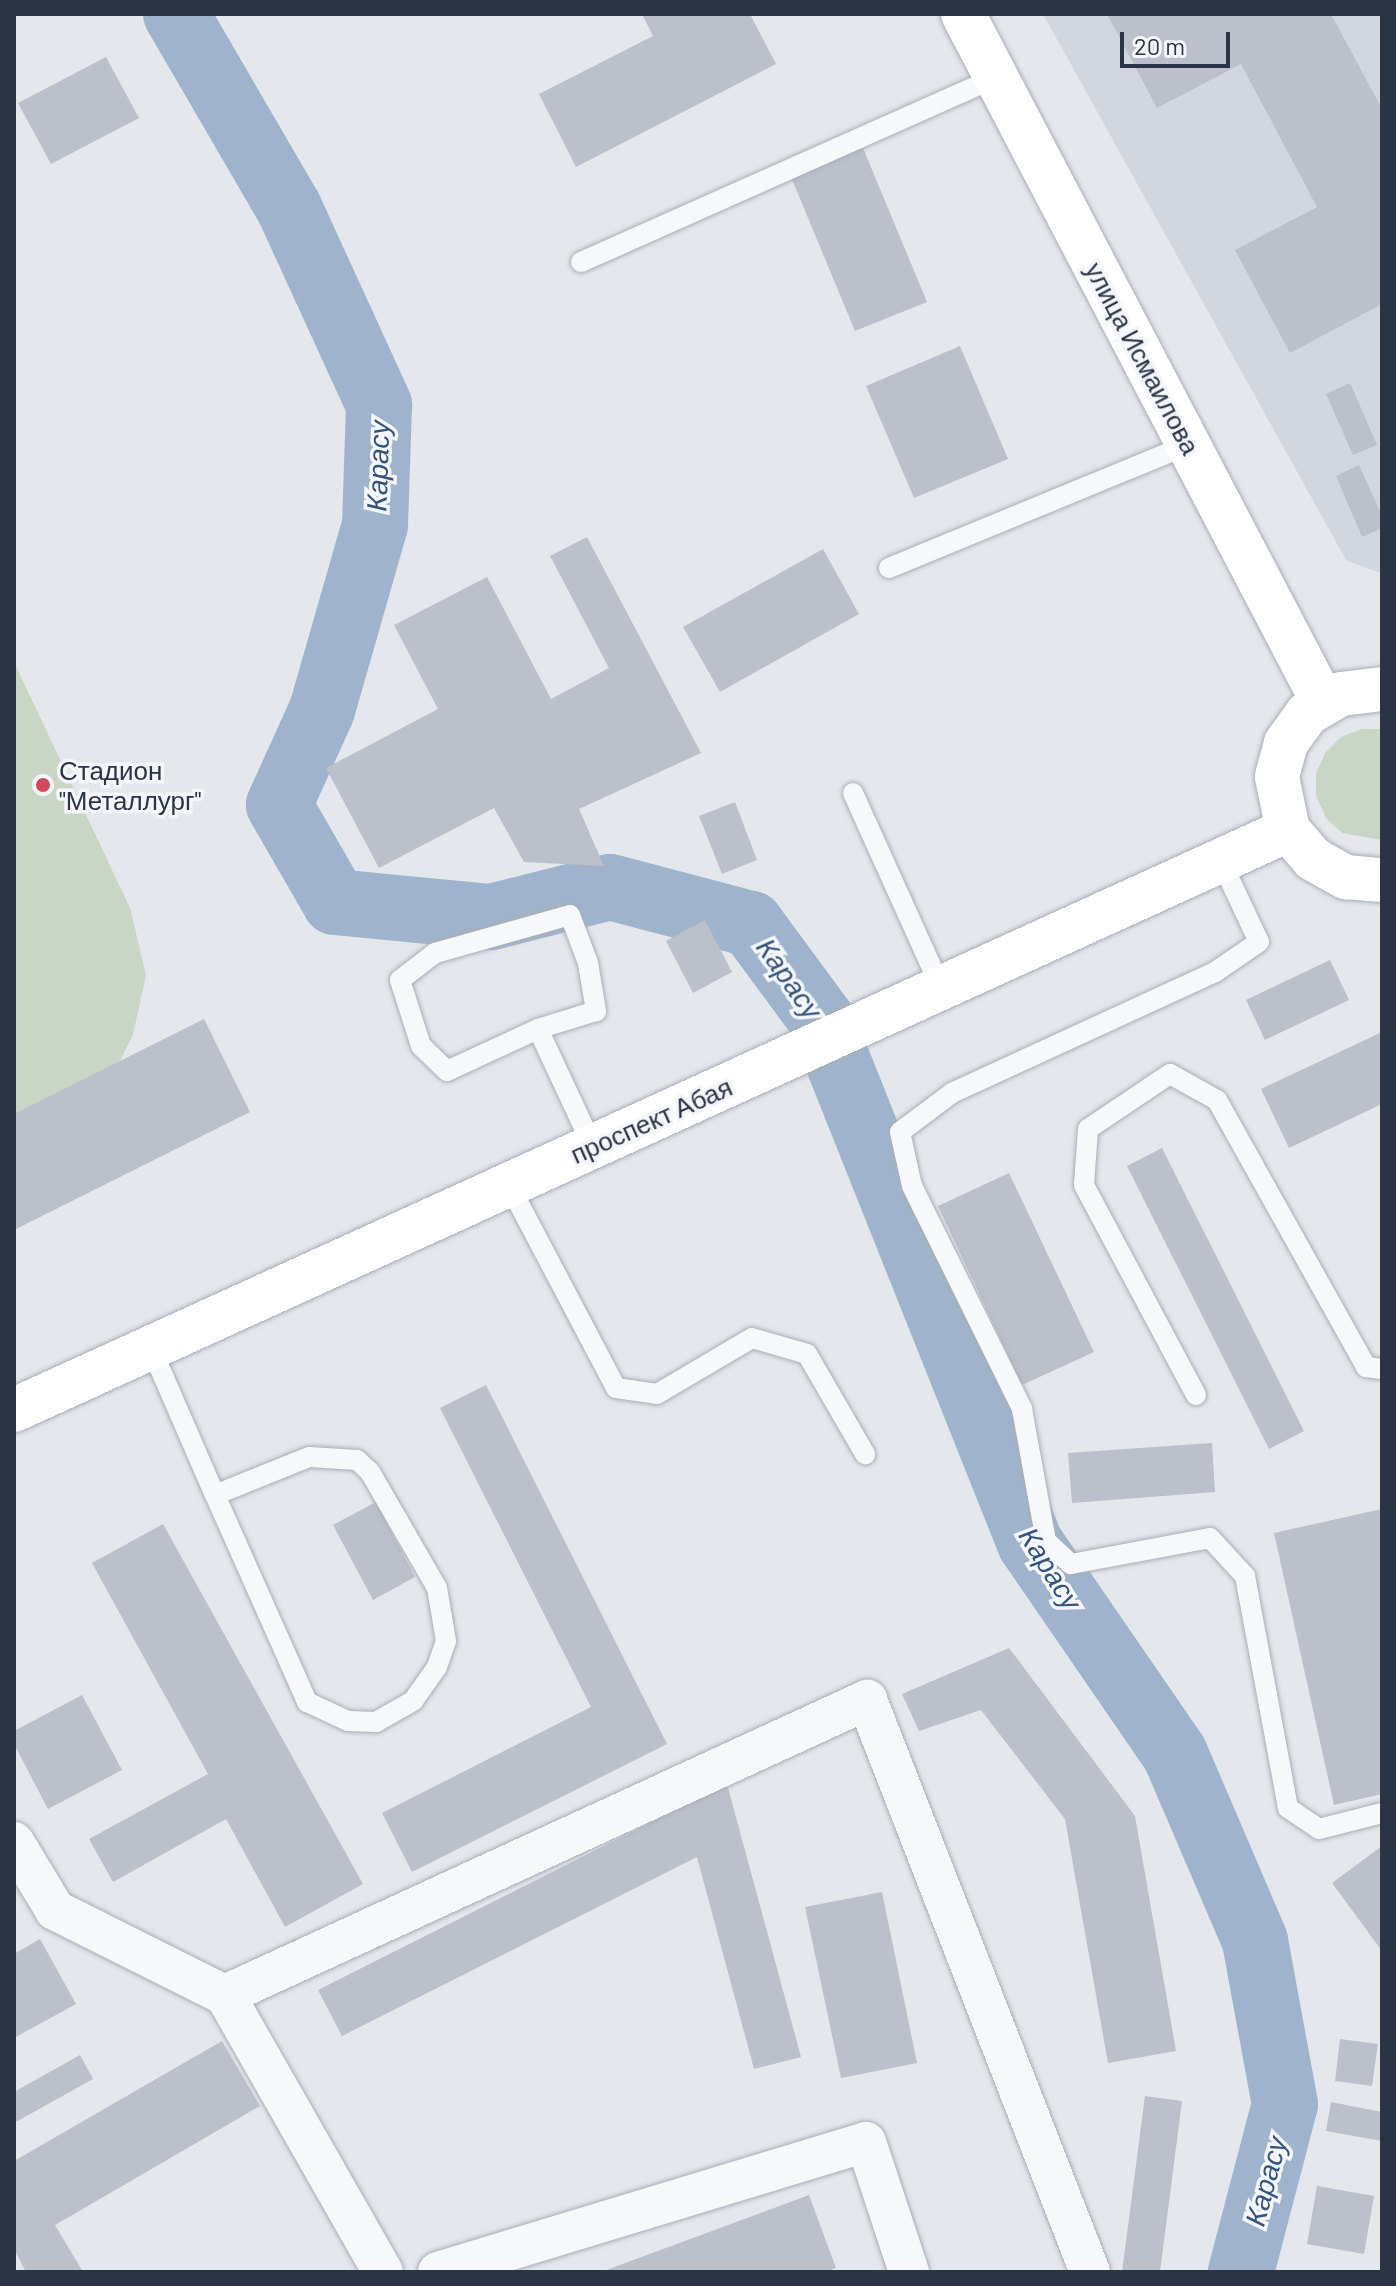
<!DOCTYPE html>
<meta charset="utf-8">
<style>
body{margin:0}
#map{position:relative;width:1396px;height:2286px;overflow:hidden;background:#e4e7ec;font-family:Barlow,sans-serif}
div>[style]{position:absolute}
.built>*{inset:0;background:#d2d6de}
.green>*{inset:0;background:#c9d6c5}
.river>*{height:66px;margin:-33px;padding:0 33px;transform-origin:33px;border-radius:33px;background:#9fb4cc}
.building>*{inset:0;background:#bbc0ca}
.roads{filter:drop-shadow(0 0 2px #a9aeb7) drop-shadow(0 0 2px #a9aeb7)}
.service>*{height:20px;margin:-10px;padding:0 10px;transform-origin:10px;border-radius:10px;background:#f7f8fa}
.minor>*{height:40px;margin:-20px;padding:0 20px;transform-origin:20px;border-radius:20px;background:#f7f8fa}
.secondary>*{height:44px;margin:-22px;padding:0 22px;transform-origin:22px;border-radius:22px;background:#fff}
.dots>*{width:22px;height:22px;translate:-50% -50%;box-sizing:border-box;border:4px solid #f4f6f9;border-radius:50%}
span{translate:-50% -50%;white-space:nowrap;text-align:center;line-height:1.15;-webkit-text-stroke:7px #f4f6f9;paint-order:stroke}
.street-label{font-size:26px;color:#2b3445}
.poi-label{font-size:26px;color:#2b3445}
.left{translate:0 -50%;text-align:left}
.water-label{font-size:28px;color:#34527a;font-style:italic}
.frame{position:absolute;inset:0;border:16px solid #2b3445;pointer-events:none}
.scale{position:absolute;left:1120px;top:32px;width:110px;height:36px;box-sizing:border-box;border:4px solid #2b3445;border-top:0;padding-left:10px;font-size:24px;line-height:28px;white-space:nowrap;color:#2b3445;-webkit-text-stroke:6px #f4f6f9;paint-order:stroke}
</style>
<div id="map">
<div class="built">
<i style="clip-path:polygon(1043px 14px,1382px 14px,1382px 574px,1346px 560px)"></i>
</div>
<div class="green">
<i style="clip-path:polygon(14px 662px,130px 908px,146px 975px,133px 1035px,103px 1095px,14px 1144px)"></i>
<i style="clip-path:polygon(1362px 729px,1382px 729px,1382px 840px,1342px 833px,1326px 818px,1316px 796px,1316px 774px,1325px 753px,1341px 737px)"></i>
</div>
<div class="river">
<i style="left:176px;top:14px;width:225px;rotate:59.8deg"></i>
<i style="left:289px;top:208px;width:217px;rotate:65.4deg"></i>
<i style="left:379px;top:405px;width:120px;rotate:91.9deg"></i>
<i style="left:375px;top:525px;width:192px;rotate:106deg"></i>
<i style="left:322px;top:710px;width:104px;rotate:114.4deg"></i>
<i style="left:279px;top:805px;width:112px;rotate:60deg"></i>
<i style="left:335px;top:902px;width:157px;rotate:5.5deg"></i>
<i style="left:491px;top:917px;width:123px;rotate:-14.1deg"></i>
<i style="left:610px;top:887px;width:146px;rotate:14.7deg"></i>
<i style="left:751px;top:924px;width:118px;rotate:53.6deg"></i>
<i style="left:821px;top:1019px;width:564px;rotate:68.26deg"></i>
<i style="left:1030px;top:1543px;width:256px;rotate:55.5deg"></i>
<i style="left:1175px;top:1754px;width:203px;rotate:66.8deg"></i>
<i style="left:1255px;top:1941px;width:166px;rotate:79.6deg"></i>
<i style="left:1285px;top:2104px;width:174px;rotate:104.7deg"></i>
</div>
<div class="building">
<i style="clip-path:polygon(642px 14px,750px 14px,776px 64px,576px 167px,539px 94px,653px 36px)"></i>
<i style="clip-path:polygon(1107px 14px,1331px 14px,1382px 109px,1382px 304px,1290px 353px,1235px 250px,1317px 207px,1241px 64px,1157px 108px)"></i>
<i style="clip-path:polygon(106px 57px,139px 118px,51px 164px,18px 103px)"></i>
<i style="clip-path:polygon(863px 148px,927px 302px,855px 331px,791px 177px)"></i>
<i style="clip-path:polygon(960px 346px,1008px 459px,914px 498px,866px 386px)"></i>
<i style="clip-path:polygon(1350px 383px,1377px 445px,1353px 455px,1326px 394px)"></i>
<i style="clip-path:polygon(1359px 465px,1382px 516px,1382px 528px,1362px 537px,1336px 476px)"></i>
<i style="clip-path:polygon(587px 537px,701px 753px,579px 809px,604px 866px,524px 862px,494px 808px,379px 868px,326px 768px,438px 709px,394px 625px,487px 577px,551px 699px,609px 668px,550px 556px)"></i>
<i style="clip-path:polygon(823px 549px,859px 614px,720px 692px,683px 627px)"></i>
<i style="clip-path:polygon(735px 802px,757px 860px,722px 874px,699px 816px)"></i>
<i style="clip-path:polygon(705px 920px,732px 972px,693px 993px,666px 941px)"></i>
<i style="clip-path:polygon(1330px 960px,1349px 1000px,1265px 1040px,1246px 1000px)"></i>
<i style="clip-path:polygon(204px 1019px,250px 1112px,14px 1230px,14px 1114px)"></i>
<i style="clip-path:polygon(1382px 1032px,1382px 1104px,1289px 1148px,1261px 1089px)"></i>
<i style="clip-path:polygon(1162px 1148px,1304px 1431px,1269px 1449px,1127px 1166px)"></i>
<i style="clip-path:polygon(1009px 1173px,1094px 1352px,1022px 1385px,938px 1206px)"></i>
<i style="clip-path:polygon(486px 1385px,667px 1744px,412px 1872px,382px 1813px,591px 1707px,440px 1408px)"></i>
<i style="clip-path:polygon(1212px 1443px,1215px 1492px,1072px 1503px,1068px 1453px)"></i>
<i style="clip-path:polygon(376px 1502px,415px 1577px,373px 1600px,333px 1525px)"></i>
<i style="clip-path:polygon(1382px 1509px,1382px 1794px,1334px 1805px,1274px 1533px)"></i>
<i style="clip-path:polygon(163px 1524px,363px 1884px,285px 1927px,226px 1819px,113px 1882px,89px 1839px,208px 1774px,92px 1563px)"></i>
<i style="clip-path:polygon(1009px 1648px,1135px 1816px,1176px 2051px,1108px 2063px,1065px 1819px,981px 1710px,919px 1731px,902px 1694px)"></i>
<i style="clip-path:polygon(82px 1695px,122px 1770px,48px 1809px,14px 1744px,14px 1731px)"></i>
<i style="clip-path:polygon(727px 1784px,801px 2057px,754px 2069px,697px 1857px,342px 2036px,318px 1990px)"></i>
<i style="clip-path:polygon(1382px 1846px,1382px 1951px,1332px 1883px)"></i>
<i style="clip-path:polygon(882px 1892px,917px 2063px,841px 2078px,805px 1907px)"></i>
<i style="clip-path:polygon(40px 1939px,76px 2004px,14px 2038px,14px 1954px)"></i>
<i style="clip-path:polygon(1340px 2039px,1378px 2044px,1372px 2086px,1335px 2081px)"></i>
<i style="clip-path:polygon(222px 2041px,260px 2106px,55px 2225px,83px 2272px,26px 2272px,14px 2249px,14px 2161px)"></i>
<i style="clip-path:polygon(80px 2055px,93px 2079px,14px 2123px,14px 2092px)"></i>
<i style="clip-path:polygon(1145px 2096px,1182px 2101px,1160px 2272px,1122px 2272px)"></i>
<i style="clip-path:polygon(1331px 2102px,1382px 2112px,1382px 2141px,1326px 2131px)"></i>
<i style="clip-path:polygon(1317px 2186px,1374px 2196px,1364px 2254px,1307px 2244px)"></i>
<i style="clip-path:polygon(809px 2195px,836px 2268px,825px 2272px,601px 2272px)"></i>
</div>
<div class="roads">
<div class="service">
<i style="left:581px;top:262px;width:454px;rotate:-24deg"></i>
<i style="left:889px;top:568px;width:323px;rotate:-22.4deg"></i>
<i style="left:853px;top:793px;width:214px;rotate:65.7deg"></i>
<i style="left:1221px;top:861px;width:89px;rotate:64.9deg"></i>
<i style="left:1259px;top:942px;width:53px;rotate:145.7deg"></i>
<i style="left:1215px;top:972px;width:289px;rotate:155.3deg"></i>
<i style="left:952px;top:1093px;width:65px;rotate:143.1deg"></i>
<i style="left:900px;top:1132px;width:55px;rotate:77.5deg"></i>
<i style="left:912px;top:1186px;width:249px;rotate:63.7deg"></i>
<i style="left:1022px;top:1409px;width:134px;rotate:79.7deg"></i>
<i style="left:1046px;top:1541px;width:34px;rotate:43deg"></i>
<i style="left:1071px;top:1564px;width:141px;rotate:-10.6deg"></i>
<i style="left:1210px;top:1538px;width:52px;rotate:47.4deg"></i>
<i style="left:1245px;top:1576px;width:236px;rotate:79.5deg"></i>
<i style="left:1288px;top:1808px;width:37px;rotate:34deg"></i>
<i style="left:1319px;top:1829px;width:65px;rotate:-14.3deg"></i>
<i style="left:538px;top:1029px;width:100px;rotate:155.2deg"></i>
<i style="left:447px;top:1071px;width:36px;rotate:-136deg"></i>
<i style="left:421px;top:1046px;width:69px;rotate:-107.7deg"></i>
<i style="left:400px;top:980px;width:44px;rotate:-37.6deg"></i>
<i style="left:435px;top:953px;width:140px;rotate:-15.7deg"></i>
<i style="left:570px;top:915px;width:51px;rotate:69.4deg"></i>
<i style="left:588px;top:963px;width:49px;rotate:80.5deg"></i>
<i style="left:596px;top:1011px;width:61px;rotate:162.8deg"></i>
<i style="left:538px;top:1029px;width:130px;rotate:65deg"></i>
<i style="left:509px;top:1185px;width:229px;rotate:62.2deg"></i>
<i style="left:616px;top:1388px;width:41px;rotate:8.3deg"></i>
<i style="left:657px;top:1394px;width:110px;rotate:-30.5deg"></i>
<i style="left:752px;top:1338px;width:57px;rotate:16.2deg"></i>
<i style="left:807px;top:1354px;width:116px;rotate:59.9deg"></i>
<i style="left:151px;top:1348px;width:160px;rotate:66.5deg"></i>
<i style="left:215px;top:1495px;width:227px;rotate:66deg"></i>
<i style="left:307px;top:1702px;width:45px;rotate:24.9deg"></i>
<i style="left:348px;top:1721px;width:28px;rotate:2deg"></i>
<i style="left:376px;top:1722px;width:43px;rotate:-29.6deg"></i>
<i style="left:413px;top:1701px;width:42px;rotate:-54.8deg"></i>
<i style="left:437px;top:1667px;width:28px;rotate:-71deg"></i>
<i style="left:446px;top:1641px;width:54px;rotate:-99.6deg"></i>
<i style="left:437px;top:1588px;width:134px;rotate:-120deg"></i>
<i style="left:370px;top:1472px;width:18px;rotate:-137deg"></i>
<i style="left:357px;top:1460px;width:48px;rotate:-176.4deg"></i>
<i style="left:309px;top:1457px;width:101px;rotate:158deg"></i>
<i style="left:1196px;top:1395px;width:238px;rotate:-118.1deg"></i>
<i style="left:1084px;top:1185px;width:56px;rotate:-85.9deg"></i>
<i style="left:1088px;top:1129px;width:99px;rotate:-33.9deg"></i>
<i style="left:1170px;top:1074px;width:54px;rotate:29deg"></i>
<i style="left:1217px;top:1100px;width:306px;rotate:60.8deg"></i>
<i style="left:1366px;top:1367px;width:16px;rotate:7deg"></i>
</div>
<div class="minor">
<i style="left:14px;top:1842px;width:79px;rotate:58.9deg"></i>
<i style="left:55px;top:1910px;width:190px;rotate:26.6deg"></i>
<i style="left:225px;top:1995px;width:319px;rotate:60.3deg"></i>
<i style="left:225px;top:1995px;width:707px;rotate:-24.68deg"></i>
<i style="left:867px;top:1700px;width:614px;rotate:68.7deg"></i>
<i style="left:438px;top:2272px;width:447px;rotate:-16.9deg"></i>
<i style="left:866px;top:2142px;width:137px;rotate:71.7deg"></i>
</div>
<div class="secondary">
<i style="left:963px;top:14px;width:776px;rotate:62.38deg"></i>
<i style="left:1382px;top:689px;width:41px;rotate:173deg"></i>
<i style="left:1341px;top:694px;width:39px;rotate:150deg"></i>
<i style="left:1307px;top:714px;width:36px;rotate:126deg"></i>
<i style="left:1286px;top:743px;width:35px;rotate:105deg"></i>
<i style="left:1277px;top:777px;width:54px;rotate:78.3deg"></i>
<i style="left:1288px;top:830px;width:38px;rotate:49deg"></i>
<i style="left:1313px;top:859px;width:38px;rotate:29deg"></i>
<i style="left:1346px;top:877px;width:36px;rotate:5deg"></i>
<i style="left:14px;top:1410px;width:1400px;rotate:-24.48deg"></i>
</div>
</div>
<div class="dots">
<i style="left:43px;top:785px;background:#d1495b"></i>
</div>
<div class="street-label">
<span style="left:1143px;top:358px;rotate:62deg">улица Исмаилова</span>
<span style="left:651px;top:1120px;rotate:-24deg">проспект Абая</span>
</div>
<div class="poi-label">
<span class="left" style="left:59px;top:785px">Стадион<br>"Металлург"</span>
</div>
<div class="water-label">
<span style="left:377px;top:466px;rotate:-88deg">Карасу</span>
<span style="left:790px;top:978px;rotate:55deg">Карасу</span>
<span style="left:1051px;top:1568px;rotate:58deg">Карасу</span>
<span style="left:1265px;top:2181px;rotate:-75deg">Карасу</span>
</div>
<div class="frame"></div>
<div class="scale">20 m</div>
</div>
